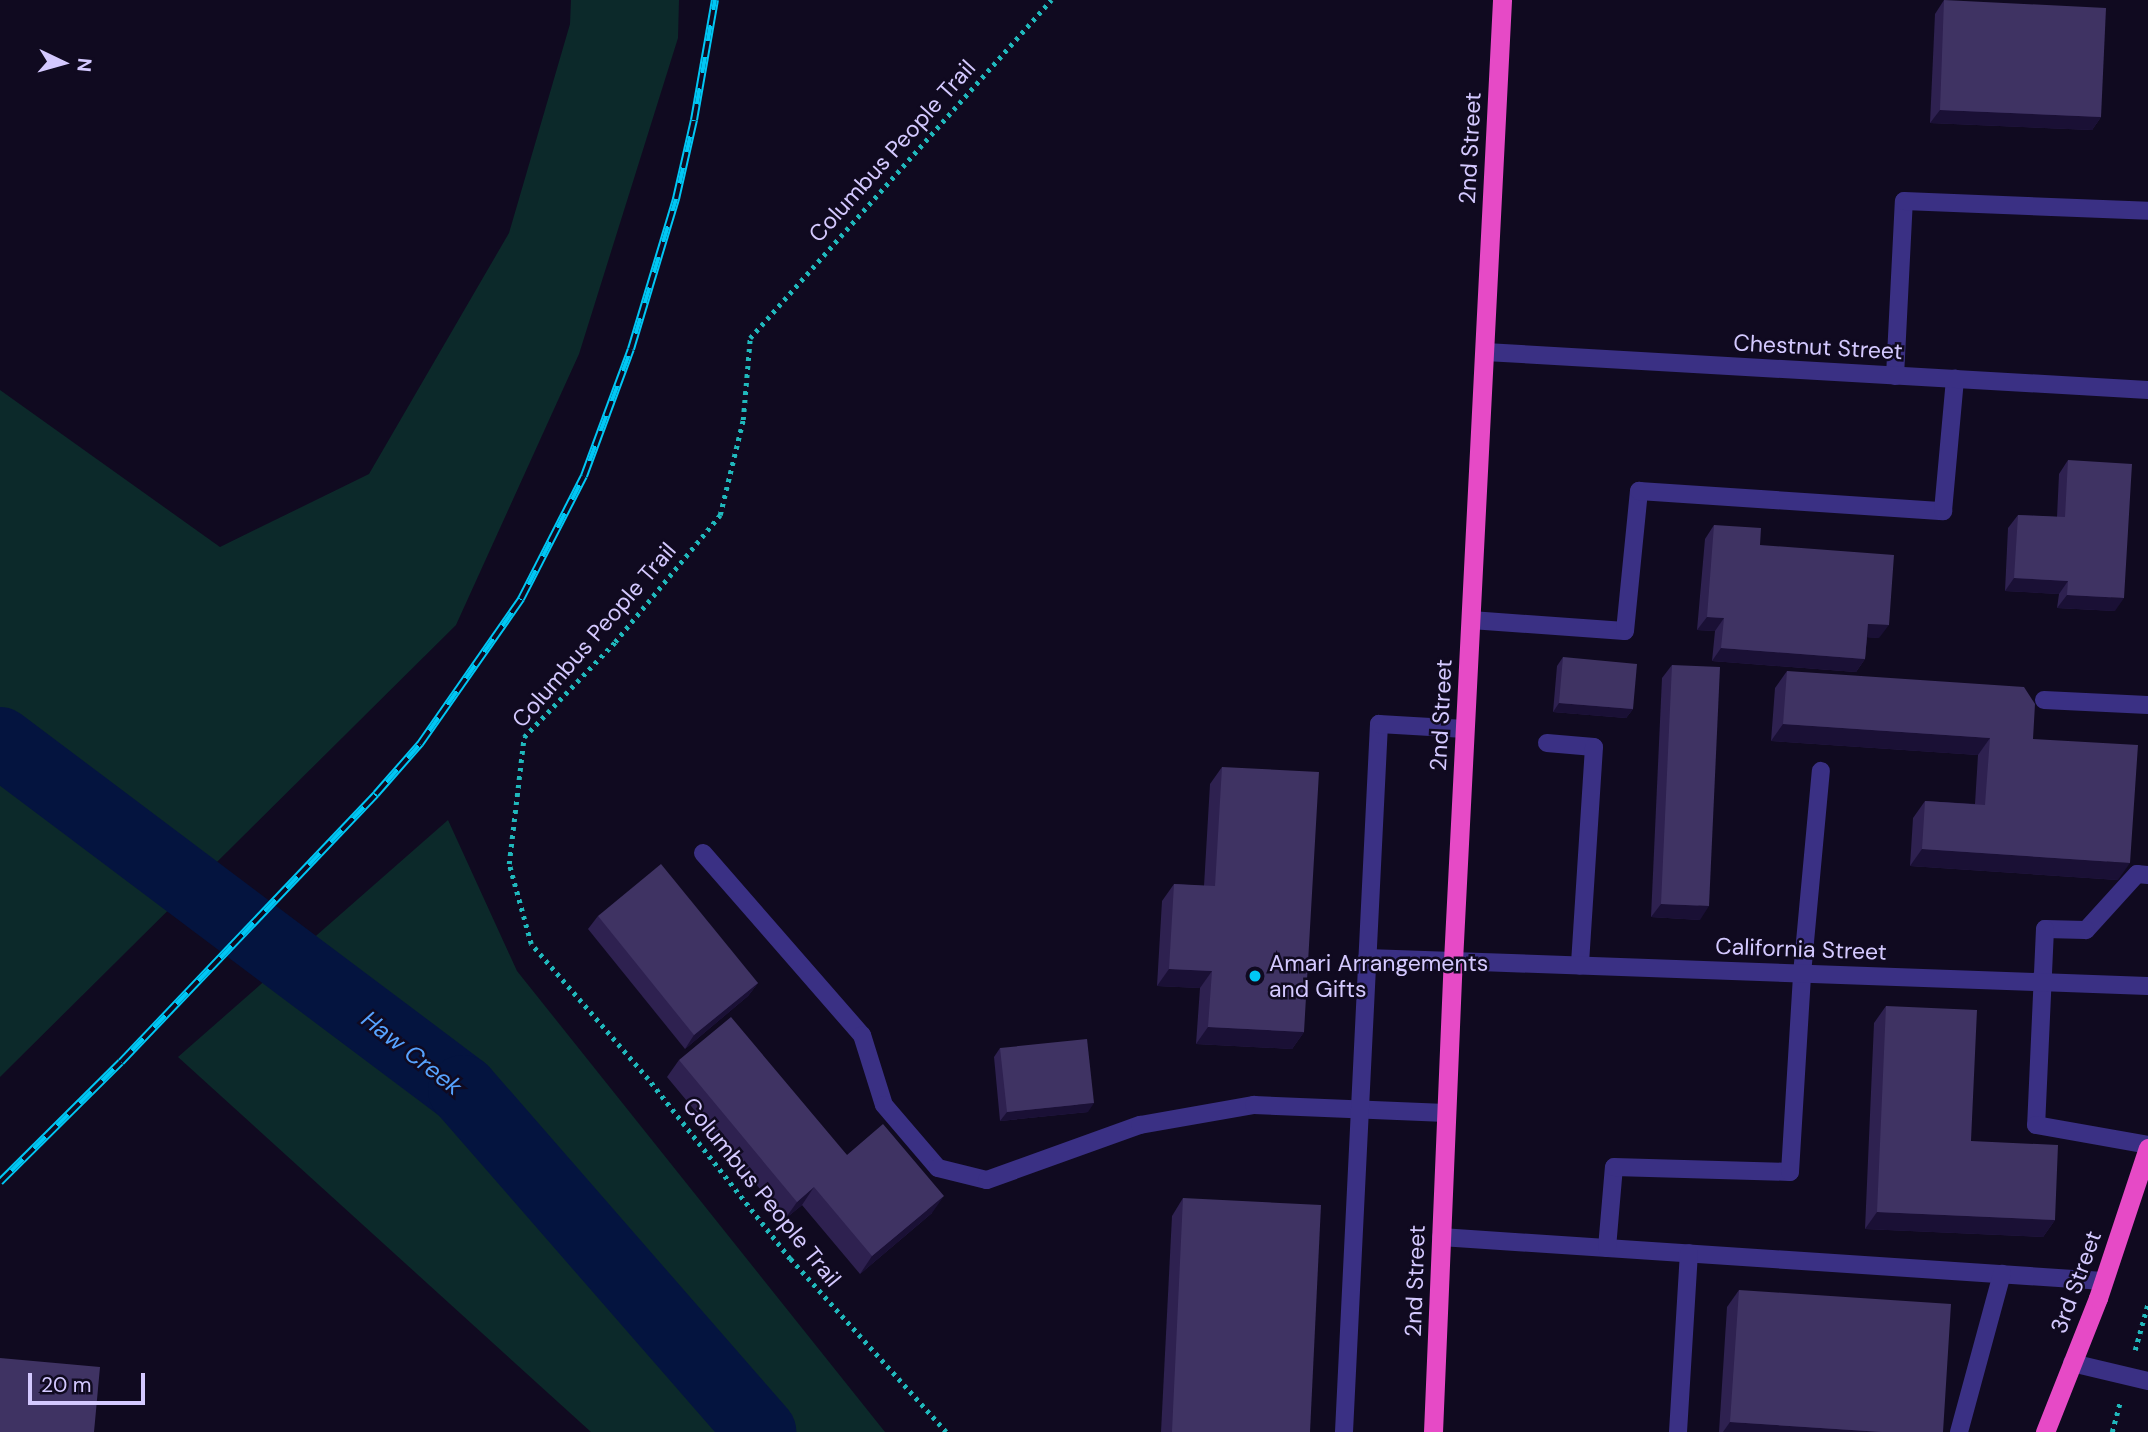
<!DOCTYPE html>
<style>
body{margin:0}
#map{position:relative;width:2148px;height:1432px;overflow:hidden;background:#100a20;font-family:"DM Sans",sans-serif}
div>[style]{position:absolute}
.green>*{inset:0;background:#0c292a}
.river>*{height:70px;margin:-35px;padding:0 35px;transform-origin:35px;border-radius:35px;background:#04143f}
.path>*{height:4.5px;margin-top:-2.25px;transform-origin:0;background:repeating-linear-gradient(90deg,#20b8bc 0 3.5px,transparent 0 8.5px)}
.service>*{height:18px;margin:-9px;padding:0 9px;transform-origin:9px;border-radius:9px;background:#3a3084}
.minor>*{height:18px;margin:-9px;padding:0 9px;transform-origin:9px;border-radius:9px;background:#3a3084}
.trunk>*{height:19px;margin:-9.5px;padding:0 9.5px;transform-origin:9.5px;border-radius:9.5px;background:#e64ac6}
.rail>*{height:8px;margin-top:-4px;transform-origin:0;background:repeating-linear-gradient(90deg,#100a20 0 16px,#00c7f4 0 32px);box-sizing:border-box;border-block:2px solid #00c7f4}
.wall>*{inset:0;background:#2e2150}
.shaded-wall>*{inset:0;background:#1a1035}
.building>*{inset:0;background:#3f3363}
.dots>*{width:19px;height:19px;translate:-50% -50%;box-sizing:border-box;border:4px solid #100a20;border-radius:50%}
span{translate:-50% -50%;white-space:nowrap;text-align:center;line-height:1.15;-webkit-text-stroke:5px #100a20;paint-order:stroke}
.street-label{font-size:23px;color:#d4c9ff}
.poi-label{font-size:23px;color:#d4c9ff}
.left{translate:0 -50%;text-align:left}
.water-label{font-size:24px;color:#57a3ff;font-style:italic}
.north{position:absolute;left:28px;top:28px;width:70px;height:70px;-webkit-text-stroke:5px #100a20;paint-order:stroke;rotate:95deg;font-size:19px;font-weight:700;line-height:28px;text-align:center;color:#d4c9ff}
.north::after{content:'';display:block;margin:auto;width:24px;height:32px;background:#d4c9ff;clip-path:polygon(50% 0,100% 100%,50% 72%,0 100%)}
.scale{position:absolute;left:28px;top:1373px;width:117px;height:32px;box-sizing:border-box;border:4px solid #d4c9ff;border-top:0;padding-left:9px;font-size:21px;line-height:24px;white-space:nowrap;color:#d4c9ff;-webkit-text-stroke:5px #100a20;paint-order:stroke}
</style>
<div id="map">
<div class="green">
<i style="clip-path:polygon(571px 0,679px 0,678px 38px,579px 354px,456px 625px,0 1077px,0 390px,220px 547px,369px 474px,509px 233px,570px 24px)"></i>
<i style="clip-path:polygon(448px 820px,517px 971px,885px 1432px,591px 1432px,178px 1057px)"></i>
</div>
<div class="river">
<i style="left:0;top:742px;width:579px;rotate:36.93deg"></i>
<i style="left:463px;top:1090px;width:454px;rotate:48.9deg"></i>
</div>
<div class="path">
<i style="left:2135px;top:1350px;width:49px;rotate:-74.5deg"></i>
<i style="left:946px;top:1432px;width:233px;rotate:-132deg"></i>
<i style="left:790px;top:1259px;width:229px;rotate:-128.3deg"></i>
<i style="left:648px;top:1079px;width:179px;rotate:-130.9deg"></i>
<i style="left:531px;top:944px;width:83px;rotate:-105.4deg"></i>
<i style="left:509px;top:864px;width:128px;rotate:-83.3deg"></i>
<i style="left:524px;top:737px;width:132px;rotate:-46.2deg"></i>
<i style="left:615px;top:642px;width:165px;rotate:-50.4deg"></i>
<i style="left:720px;top:515px;width:98px;rotate:-76.4deg"></i>
<i style="left:743px;top:420px;width:82px;rotate:-85.1deg"></i>
<i style="left:750px;top:338px;width:453px;rotate:-48.3deg"></i>
<i style="left:2112px;top:1432px;width:30px;rotate:-75deg"></i>
</div>
<div class="service">
<i style="left:1895px;top:376px;width:175px;rotate:-87.1deg"></i>
<i style="left:1904px;top:201px;width:244px;rotate:2.3deg"></i>
<i style="left:1471px;top:620px;width:154px;rotate:4.1deg"></i>
<i style="left:1625px;top:631px;width:141px;rotate:-84.3deg"></i>
<i style="left:1639px;top:491px;width:305px;rotate:3.8deg"></i>
<i style="left:1943px;top:511px;width:133px;rotate:-84.8deg"></i>
<i style="left:2044px;top:700px;width:104px;rotate:2.8deg"></i>
<i style="left:1547px;top:743px;width:47px;rotate:4.9deg"></i>
<i style="left:1594px;top:747px;width:219px;rotate:93.7deg"></i>
<i style="left:703px;top:853px;width:242px;rotate:48.9deg"></i>
<i style="left:862px;top:1035px;width:73px;rotate:72.6deg"></i>
<i style="left:884px;top:1105px;width:83px;rotate:49.4deg"></i>
<i style="left:938px;top:1168px;width:50px;rotate:13.8deg"></i>
<i style="left:987px;top:1180px;width:163px;rotate:-19.8deg"></i>
<i style="left:1140px;top:1125px;width:116px;rotate:-10deg"></i>
<i style="left:1254px;top:1105px;width:192px;rotate:2.4deg"></i>
<i style="left:2148px;top:875px;width:11px;rotate:-175deg"></i>
<i style="left:2137px;top:874px;width:76px;rotate:132.3deg"></i>
<i style="left:2086px;top:930px;width:41px;rotate:-178.6deg"></i>
<i style="left:2045px;top:929px;width:196px;rotate:92.6deg"></i>
<i style="left:2036px;top:1125px;width:114px;rotate:10.1deg"></i>
<i style="left:1367px;top:958px;width:86px;rotate:2deg"></i>
<i style="left:1441px;top:1237px;width:664px;rotate:3.8deg"></i>
<i style="left:1607px;top:1248px;width:81px;rotate:-85.1deg"></i>
<i style="left:1614px;top:1167px;width:176px;rotate:1.6deg"></i>
<i style="left:1790px;top:1172px;width:198px;rotate:-86.5deg"></i>
<i style="left:1802px;top:974px;width:204px;rotate:-84.7deg"></i>
<i style="left:2072px;top:1363px;width:78px;rotate:13.3deg"></i>
<i style="left:1344px;top:1432px;width:709px;rotate:-87.17deg"></i>
<i style="left:1379px;top:724px;width:86px;rotate:3.3deg"></i>
<i style="left:1678px;top:1432px;width:179px;rotate:-86.5deg"></i>
<i style="left:1959px;top:1432px;width:164px;rotate:-74.8deg"></i>
</div>
<div class="minor">
<i style="left:1485px;top:352px;width:664px;rotate:3.28deg"></i>
<i style="left:1453px;top:961px;width:695px;rotate:2.06deg"></i>
</div>
<div class="trunk">
<i style="left:1433px;top:1432px;width:471px;rotate:-87.6deg"></i>
<i style="left:1453px;top:961px;width:962px;rotate:-87.08deg"></i>
<i style="left:2045px;top:1432px;width:144px;rotate:-68.4deg"></i>
<i style="left:2098px;top:1298px;width:158px;rotate:-71.6deg"></i>
</div>
<div class="rail">
<i style="left:0;top:1182px;width:170px;rotate:-44.8deg"></i>
<i style="left:121px;top:1062px;width:370px;rotate:-46.4deg"></i>
<i style="left:376px;top:794px;width:67px;rotate:-48.7deg"></i>
<i style="left:420px;top:744px;width:177px;rotate:-55.1deg"></i>
<i style="left:521px;top:599px;width:138px;rotate:-62.9deg"></i>
<i style="left:584px;top:476px;width:135px;rotate:-69.7deg"></i>
<i style="left:631px;top:349px;width:157px;rotate:-73.3deg"></i>
<i style="left:676px;top:199px;width:81px;rotate:-77.2deg"></i>
<i style="left:694px;top:120px;width:122px;rotate:-80.1deg"></i>
</div>
<div class="wall">
<i style="clip-path:polygon(1944px 0,2101px 117px,2092px 130px,1930px 123px,1935px 14px)"></i>
<i style="clip-path:polygon(2068px 460px,2115px 611px,2057px 608px,2059px 594px,2005px 591px,2008px 528px,2018px 515px,2057px 517px,2059px 474px)"></i>
<i style="clip-path:polygon(1714px 525px,1760px 545px,1879px 638px,1867px 637px,1865px 659px,1856px 672px,1712px 661px,1715px 631px,1697px 630px,1705px 539px)"></i>
<i style="clip-path:polygon(1563px 657px,1633px 709px,1626px 718px,1553px 712px,1557px 666px)"></i>
<i style="clip-path:polygon(1672px 665px,1700px 920px,1651px 917px,1662px 678px)"></i>
<i style="clip-path:polygon(1787px 671px,2033px 739px,2118px 880px,1910px 866px,1913px 818px,1925px 801px,1975px 804px,1978px 755px,1771px 741px,1775px 688px)"></i>
<i style="clip-path:polygon(1222px 767px,1304px 1032px,1292px 1049px,1196px 1044px,1200px 988px,1157px 986px,1162px 901px,1174px 884px,1204px 886px,1210px 784px)"></i>
<i style="clip-path:polygon(598px 916px,758px 983px,748px 996px,685px 1049px,588px 929px)"></i>
<i style="clip-path:polygon(1886px 1006px,1971px 1141px,2055px 1220px,2043px 1237px,1865px 1229px,1874px 1023px)"></i>
<i style="clip-path:polygon(1000px 1048px,1088px 1112px,1000px 1121px,994px 1057px)"></i>
<i style="clip-path:polygon(679px 1060px,847px 1155px,932px 1213px,860px 1274px,802px 1205px,785px 1219px,667px 1077px)"></i>
<i style="clip-path:polygon(1183px 1198px,1310px 1432px,1161px 1432px,1172px 1216px)"></i>
<i style="clip-path:polygon(1739px 1290px,1943px 1432px,1719px 1432px,1727px 1307px)"></i>
</div>
<div class="shaded-wall">
<i style="clip-path:polygon(1940px 110px,2101px 117px,2092px 130px,1930px 123px)"></i>
<i style="clip-path:polygon(2014px 578px,2068px 581px,2059px 594px,2005px 591px)"></i>
<i style="clip-path:polygon(2067px 595px,2124px 598px,2115px 611px,2057px 608px)"></i>
<i style="clip-path:polygon(1707px 617px,1724px 618px,1715px 631px,1697px 630px)"></i>
<i style="clip-path:polygon(1868px 624px,1889px 625px,1879px 638px,1859px 637px)"></i>
<i style="clip-path:polygon(1721px 648px,1865px 659px,1856px 672px,1712px 661px)"></i>
<i style="clip-path:polygon(1559px 703px,1633px 709px,1626px 718px,1553px 712px)"></i>
<i style="clip-path:polygon(1783px 724px,1990px 738px,1978px 755px,1771px 741px)"></i>
<i style="clip-path:polygon(1922px 849px,2130px 863px,2118px 880px,1910px 866px)"></i>
<i style="clip-path:polygon(1661px 904px,1709px 906px,1700px 920px,1651px 917px)"></i>
<i style="clip-path:polygon(1169px 969px,1212px 971px,1200px 988px,1157px 986px)"></i>
<i style="clip-path:polygon(758px 983px,748px 996px,685px 1049px,694px 1035px)"></i>
<i style="clip-path:polygon(1208px 1027px,1304px 1032px,1292px 1049px,1196px 1044px)"></i>
<i style="clip-path:polygon(1094px 1103px,1088px 1112px,1000px 1121px,1007px 1112px)"></i>
<i style="clip-path:polygon(814px 1187px,802px 1205px,785px 1219px,797px 1202px)"></i>
<i style="clip-path:polygon(944px 1196px,932px 1213px,860px 1274px,872px 1256px)"></i>
<i style="clip-path:polygon(1877px 1212px,2055px 1220px,2043px 1237px,1865px 1229px)"></i>
<i style="clip-path:polygon(1730px 1422px,1882px 1432px,1723px 1432px)"></i>
</div>
<div class="building">
<i style="clip-path:polygon(1944px 0,2106px 8px,2101px 117px,1940px 110px)"></i>
<i style="clip-path:polygon(2068px 460px,2132px 464px,2124px 598px,2067px 595px,2068px 581px,2014px 578px,2018px 515px,2065px 517px)"></i>
<i style="clip-path:polygon(1714px 525px,1761px 528px,1760px 545px,1894px 555px,1889px 625px,1868px 624px,1865px 659px,1721px 648px,1724px 618px,1707px 617px)"></i>
<i style="clip-path:polygon(1563px 657px,1637px 664px,1633px 709px,1559px 703px)"></i>
<i style="clip-path:polygon(1672px 665px,1720px 667px,1709px 906px,1661px 904px)"></i>
<i style="clip-path:polygon(1787px 671px,2024px 687px,2035px 704px,2033px 739px,2138px 745px,2130px 863px,1922px 849px,1925px 801px,1985px 805px,1990px 738px,1783px 724px)"></i>
<i style="clip-path:polygon(1222px 767px,1319px 772px,1304px 1032px,1208px 1027px,1212px 971px,1169px 969px,1174px 884px,1215px 886px)"></i>
<i style="clip-path:polygon(661px 864px,758px 983px,694px 1035px,598px 916px)"></i>
<i style="clip-path:polygon(1886px 1006px,1977px 1010px,1971px 1141px,2058px 1145px,2055px 1220px,1877px 1212px)"></i>
<i style="clip-path:polygon(731px 1017px,847px 1155px,883px 1124px,944px 1196px,872px 1256px,814px 1187px,797px 1202px,679px 1060px)"></i>
<i style="clip-path:polygon(1087px 1039px,1094px 1103px,1007px 1112px,1000px 1048px)"></i>
<i style="clip-path:polygon(1183px 1198px,1321px 1205px,1310px 1432px,1172px 1432px)"></i>
<i style="clip-path:polygon(1739px 1290px,1951px 1304px,1943px 1432px,1882px 1432px,1730px 1422px)"></i>
<i style="clip-path:polygon(0 1358px,100px 1367px,94px 1432px,0 1432px)"></i>
</div>
<div class="dots">
<i style="left:1255px;top:976px;background:#00c7f4"></i>
</div>
<div class="street-label">
<span style="left:1470px;top:148px;rotate:-87deg">2nd Street</span>
<span style="left:892px;top:151px;rotate:-48deg">Columbus People Trail</span>
<span style="left:1818px;top:347px;rotate:3deg">Chestnut Street</span>
<span style="left:594px;top:635px;rotate:-49deg">Columbus People Trail</span>
<span style="left:1441px;top:715px;rotate:-87deg">2nd Street</span>
<span style="left:1801px;top:949px;rotate:2deg">California Street</span>
<span style="left:762px;top:1192px;rotate:51deg">Columbus People Trail</span>
<span style="left:1415px;top:1281px;rotate:-88deg">2nd Street</span>
<span style="left:2076px;top:1282px;rotate:-70deg">3rd Street</span>
</div>
<div class="poi-label">
<span class="left" style="left:1269px;top:976px">Amari Arrangements<br>and Gifts</span>
</div>
<div class="water-label">
<span style="left:412px;top:1053px;rotate:38deg">Haw Creek</span>
</div>
<div class="north">N</div>
<div class="scale">20 m</div>
</div>
